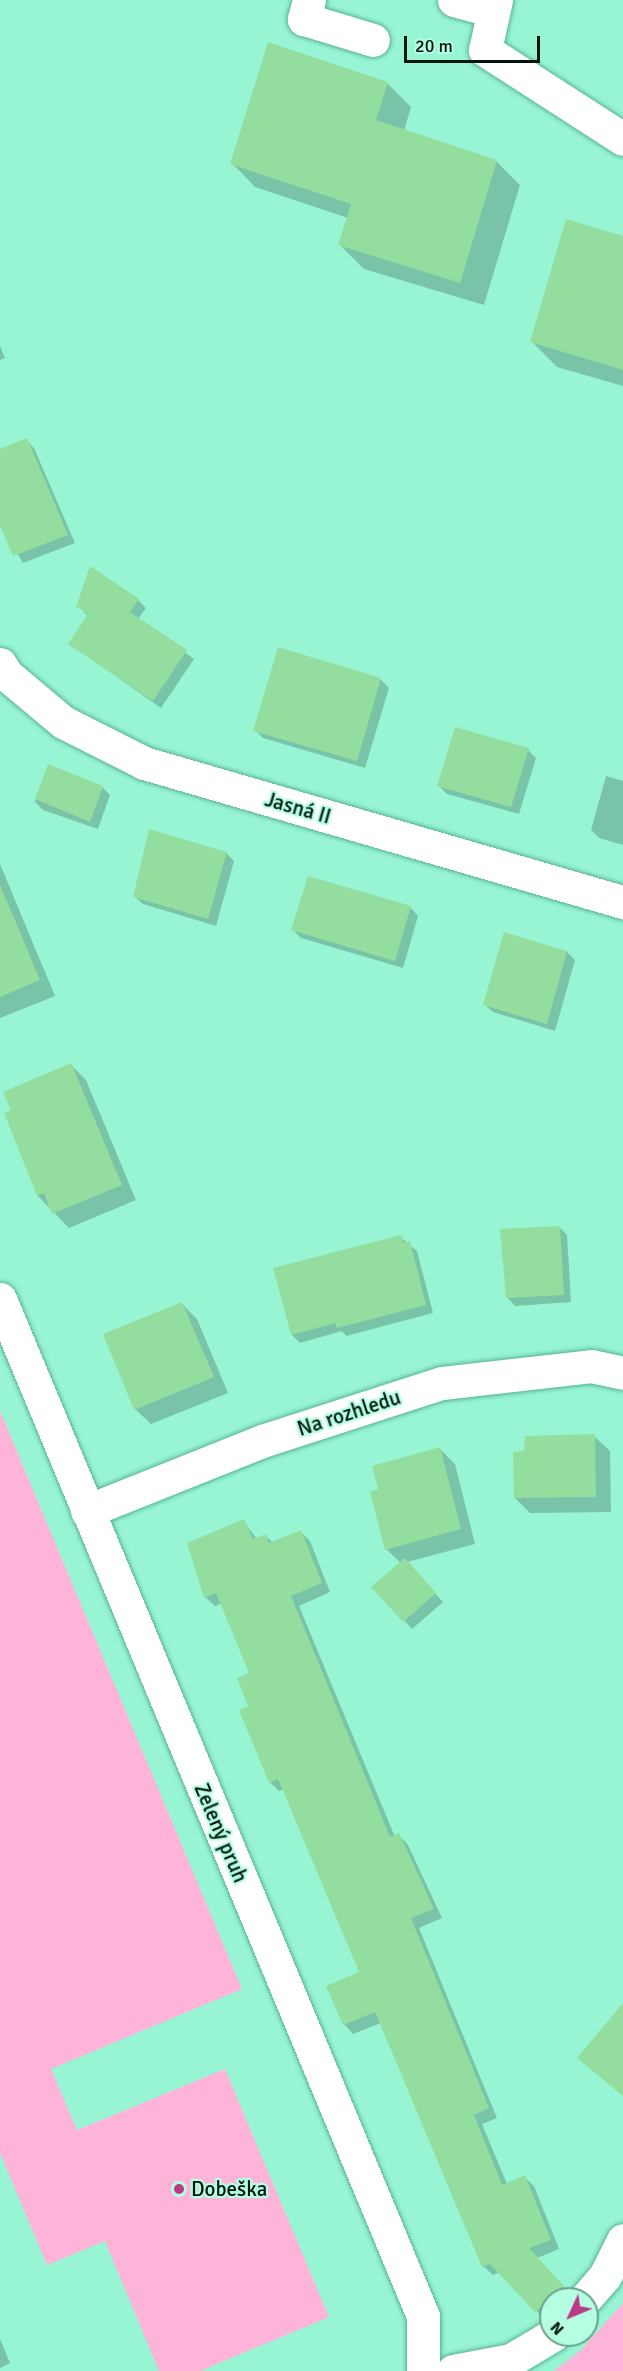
<!DOCTYPE html>
<meta charset="utf-8">
<style>
body{margin:0}
#map{position:relative;width:623px;height:2371px;overflow:hidden;background:#98f5d3;font-family:Signika,sans-serif}
div>[style]{position:absolute}
.green>*{inset:0;background:#feb4d8}
.shadow>*{inset:0;background:#0003}
.building>*{inset:0;background:#93de9f}
.roads{filter:drop-shadow(0 0 2px #57b495) drop-shadow(0 0 2px #57b495)}
.street>*{height:33px;margin:-16.5px;padding:0 16.5px;transform-origin:16.5px;border-radius:16.5px;background:#fff}
.secondary>*{height:33px;margin:-16.5px;padding:0 16.5px;transform-origin:16.5px;border-radius:16.5px;background:#fff}
.dots>*{width:16px;height:16px;translate:-50% -50%;box-sizing:border-box;border:3px solid #b6fee2;border-radius:50%}
span{translate:-50% -50%;white-space:nowrap;text-align:center;line-height:1.15;-webkit-text-stroke:4.5px #b6fee2;paint-order:stroke}
.street-label{font-size:21px;color:#00150d}
.poi-label{font-size:21px;color:#00150d}
.left{translate:0 -50%;text-align:left}
.north{position:absolute;left:539px;top:2287px;width:60px;height:60px;box-sizing:border-box;background:#b6fee2;border:2px solid #6da18d;border-radius:50%;rotate:226deg;font-size:16px;font-weight:700;line-height:24px;text-align:center;color:#00150d}
.north::after{content:'';display:block;margin:auto;width:21px;height:27px;background:#ba3a85;clip-path:polygon(50% 0,100% 100%,50% 72%,0 100%)}
.scale{position:absolute;left:404px;top:36px;width:136px;height:27px;box-sizing:border-box;border:3px solid #00150d;border-top:0;padding-left:8px;font-size:18px;line-height:21px;white-space:nowrap;color:#00150d;-webkit-text-stroke:4px #b6fee2;paint-order:stroke}
</style>
<div id="map">
<div class="green">
<i style="clip-path:polygon(0 1411px,242px 1989px,51px 2069px,77px 2130px,225px 2069px,329px 2317px,200px 2371px,159px 2371px,105px 2241px,47px 2265px,0 2153px)"></i>
<i style="clip-path:polygon(623px 2303px,623px 2371px,554px 2371px,581px 2350px)"></i>
</div>
<div class="shadow">
<i style="clip-path:polygon(387px 83px,411px 107px,404px 131px,496px 161px,520px 185px,484px 305px,364px 269px,340px 245px,348px 218px,255px 187px,232px 163px)"></i>
<i style="clip-path:polygon(623px 237px,623px 386px,557px 367px,532px 342px)"></i>
<i style="clip-path:polygon(0 346px,5px 358px,0 360px)"></i>
<i style="clip-path:polygon(26px 440px,34px 448px,75px 543px,23px 563px,0 526px,0 451px)"></i>
<i style="clip-path:polygon(138px 600px,146px 608px,138px 619px,194px 659px,161px 708px,70px 644px,88px 616px,78px 606px)"></i>
<i style="clip-path:polygon(279px 649px,381px 680px,389px 688px,365px 768px,263px 738px,255px 730px)"></i>
<i style="clip-path:polygon(528px 750px,536px 758px,519px 814px,447px 794px,439px 786px)"></i>
<i style="clip-path:polygon(49px 766px,102px 787px,110px 795px,98px 829px,43px 810px,35px 802px)"></i>
<i style="clip-path:polygon(606px 776px,623px 781px,623px 845px,599px 838px,591px 830px)"></i>
<i style="clip-path:polygon(226px 853px,234px 861px,216px 926px,143px 904px,134px 896px)"></i>
<i style="clip-path:polygon(0 864px,55px 996px,0 1018px)"></i>
<i style="clip-path:polygon(410px 907px,418px 916px,403px 968px,301px 938px,293px 930px)"></i>
<i style="clip-path:polygon(567px 952px,575px 960px,555px 1031px,493px 1012px,484px 1004px)"></i>
<i style="clip-path:polygon(71px 1065px,86px 1080px,136px 1200px,69px 1228px,38px 1196px,6px 1114px)"></i>
<i style="clip-path:polygon(559px 1227px,567px 1235px,571px 1302px,515px 1306px,507px 1297px)"></i>
<i style="clip-path:polygon(400px 1237px,417px 1251px,433px 1313px,346px 1336px,342px 1331px,300px 1343px,292px 1335px)"></i>
<i style="clip-path:polygon(182px 1304px,197px 1319px,228px 1393px,151px 1424px,135px 1409px)"></i>
<i style="clip-path:polygon(594px 1436px,610px 1451px,611px 1512px,530px 1513px,515px 1498px,526px 1453px)"></i>
<i style="clip-path:polygon(440px 1449px,455px 1464px,475px 1544px,407px 1562px,443px 1602px,412px 1629px,373px 1587px,401px 1563px,386px 1549px)"></i>
<i style="clip-path:polygon(243px 1521px,257px 1539px,266px 1536px,273px 1543px,301px 1532px,310px 1541px,330px 1592px,299px 1606px,395px 1837px,399px 1835px,408px 1845px,442px 1918px,419px 1928px,497px 2118px,482px 2124px,507px 2184px,524px 2177px,534px 2186px,559px 2249px,537px 2258px,572px 2296px,551px 2299px,551px 2315px,545px 2320px,500px 2272px,493px 2275px,483px 2266px,381px 2023px,353px 2034px,344px 2024px,361px 1973px,284px 1789px,279px 1791px,270px 1782px,250px 1706px,251px 1674px,222px 1603px,215px 1606px,205px 1597px)"></i>
<i style="clip-path:polygon(0 2339px,10px 2363px,0 2368px)"></i>
</div>
<div class="building">
<i style="clip-path:polygon(268px 42px,388px 82px,376px 120px,497px 160px,460px 283px,338px 245px,351px 204px,230px 164px)"></i>
<i style="clip-path:polygon(566px 219px,623px 236px,623px 370px,530px 342px)"></i>
<i style="clip-path:polygon(27px 438px,68px 535px,13px 556px,0 525px,0 449px)"></i>
<i style="clip-path:polygon(90px 566px,139px 599px,130px 612px,187px 650px,153px 701px,68px 644px,88px 614px,76px 607px)"></i>
<i style="clip-path:polygon(278px 647px,381px 678px,357px 761px,253px 731px)"></i>
<i style="clip-path:polygon(455px 727px,529px 748px,511px 807px,437px 786px)"></i>
<i style="clip-path:polygon(48px 764px,103px 786px,90px 822px,35px 799px)"></i>
<i style="clip-path:polygon(149px 829px,227px 852px,208px 919px,133px 897px)"></i>
<i style="clip-path:polygon(308px 876px,411px 906px,395px 961px,291px 930px)"></i>
<i style="clip-path:polygon(0 885px,40px 980px,0 997px)"></i>
<i style="clip-path:polygon(504px 932px,567px 951px,547px 1024px,483px 1005px)"></i>
<i style="clip-path:polygon(71px 1063px,122px 1185px,52px 1214px,44px 1193px,37px 1196px,4px 1113px,11px 1111px,3px 1092px)"></i>
<i style="clip-path:polygon(560px 1226px,564px 1295px,506px 1298px,500px 1229px)"></i>
<i style="clip-path:polygon(401px 1235px,403px 1243px,410px 1241px,426px 1305px,337px 1328px,335px 1323px,291px 1335px,273px 1268px)"></i>
<i style="clip-path:polygon(182px 1302px,214px 1377px,134px 1410px,103px 1334px)"></i>
<i style="clip-path:polygon(595px 1434px,596px 1497px,514px 1498px,513px 1452px,524px 1451px,525px 1436px)"></i>
<i style="clip-path:polygon(440px 1447px,461px 1529px,385px 1550px,370px 1492px,378px 1489px,372px 1466px)"></i>
<i style="clip-path:polygon(244px 1519px,253px 1539px,266px 1534px,269px 1543px,301px 1530px,322px 1583px,291px 1596px,390px 1837px,399px 1833px,434px 1909px,411px 1918px,489px 2108px,474px 2115px,502px 2185px,525px 2175px,551px 2240px,529px 2248px,564px 2286px,535px 2312px,490px 2264px,482px 2267px,375px 2012px,343px 2025px,326px 1986px,359px 1972px,278px 1779px,269px 1783px,239px 1710px,248px 1706px,237px 1678px,249px 1673px,216px 1593px,204px 1598px,187px 1543px)"></i>
<i style="clip-path:polygon(405px 1558px,436px 1593px,403px 1622px,371px 1587px)"></i>
<i style="clip-path:polygon(623px 2003px,623px 2096px,577px 2058px)"></i>
</div>
<div class="roads">
<div class="street">
<i style="left:309px;top:0;width:20px;rotate:105deg"></i>
<i style="left:304px;top:19px;width:72px;rotate:16.9deg"></i>
<i style="left:454px;top:0;width:41px;rotate:15.4deg"></i>
<i style="left:496px;top:0;width:51px;rotate:102.4deg"></i>
<i style="left:485px;top:50px;width:164px;rotate:32.8deg"></i>
<i style="left:0;top:664px;width:13px;rotate:58deg"></i>
<i style="left:7px;top:675px;width:73px;rotate:40deg"></i>
<i style="left:63px;top:722px;width:91px;rotate:26.8deg"></i>
<i style="left:144px;top:763px;width:499px;rotate:16.2deg"></i>
<i style="left:87px;top:1511px;width:188px;rotate:-21.8deg"></i>
<i style="left:262px;top:1441px;width:189px;rotate:-17.9deg"></i>
<i style="left:442px;top:1383px;width:150px;rotate:-6.5deg"></i>
<i style="left:591px;top:1366px;width:33px;rotate:12deg"></i>
<i style="left:585px;top:2299px;width:30px;rotate:-49deg"></i>
<i style="left:605px;top:2276px;width:40px;rotate:-63.4deg"></i>
<i style="left:453px;top:2371px;width:59px;rotate:-10.7deg"></i>
<i style="left:511px;top:2360px;width:49px;rotate:-30.8deg"></i>
</div>
<div class="secondary">
<i style="left:0;top:1299px;width:1101px;rotate:67.42deg"></i>
<i style="left:423px;top:2316px;width:55px;rotate:90deg"></i>
</div>
</div>
<div class="dots">
<i style="left:179px;top:2189px;background:#ba3a85"></i>
</div>
<div class="street-label">
<span style="left:298px;top:808px;rotate:16deg">Jasná II</span>
<span style="left:349px;top:1413px;rotate:-18deg">Na rozhledu</span>
<span style="left:221px;top:1833px;rotate:67deg">Zelený pruh</span>
</div>
<div class="poi-label">
<span class="left" style="left:191px;top:2189px">Dobeška</span>
</div>
<div class="north">N</div>
<div class="scale">20 m</div>
</div>
